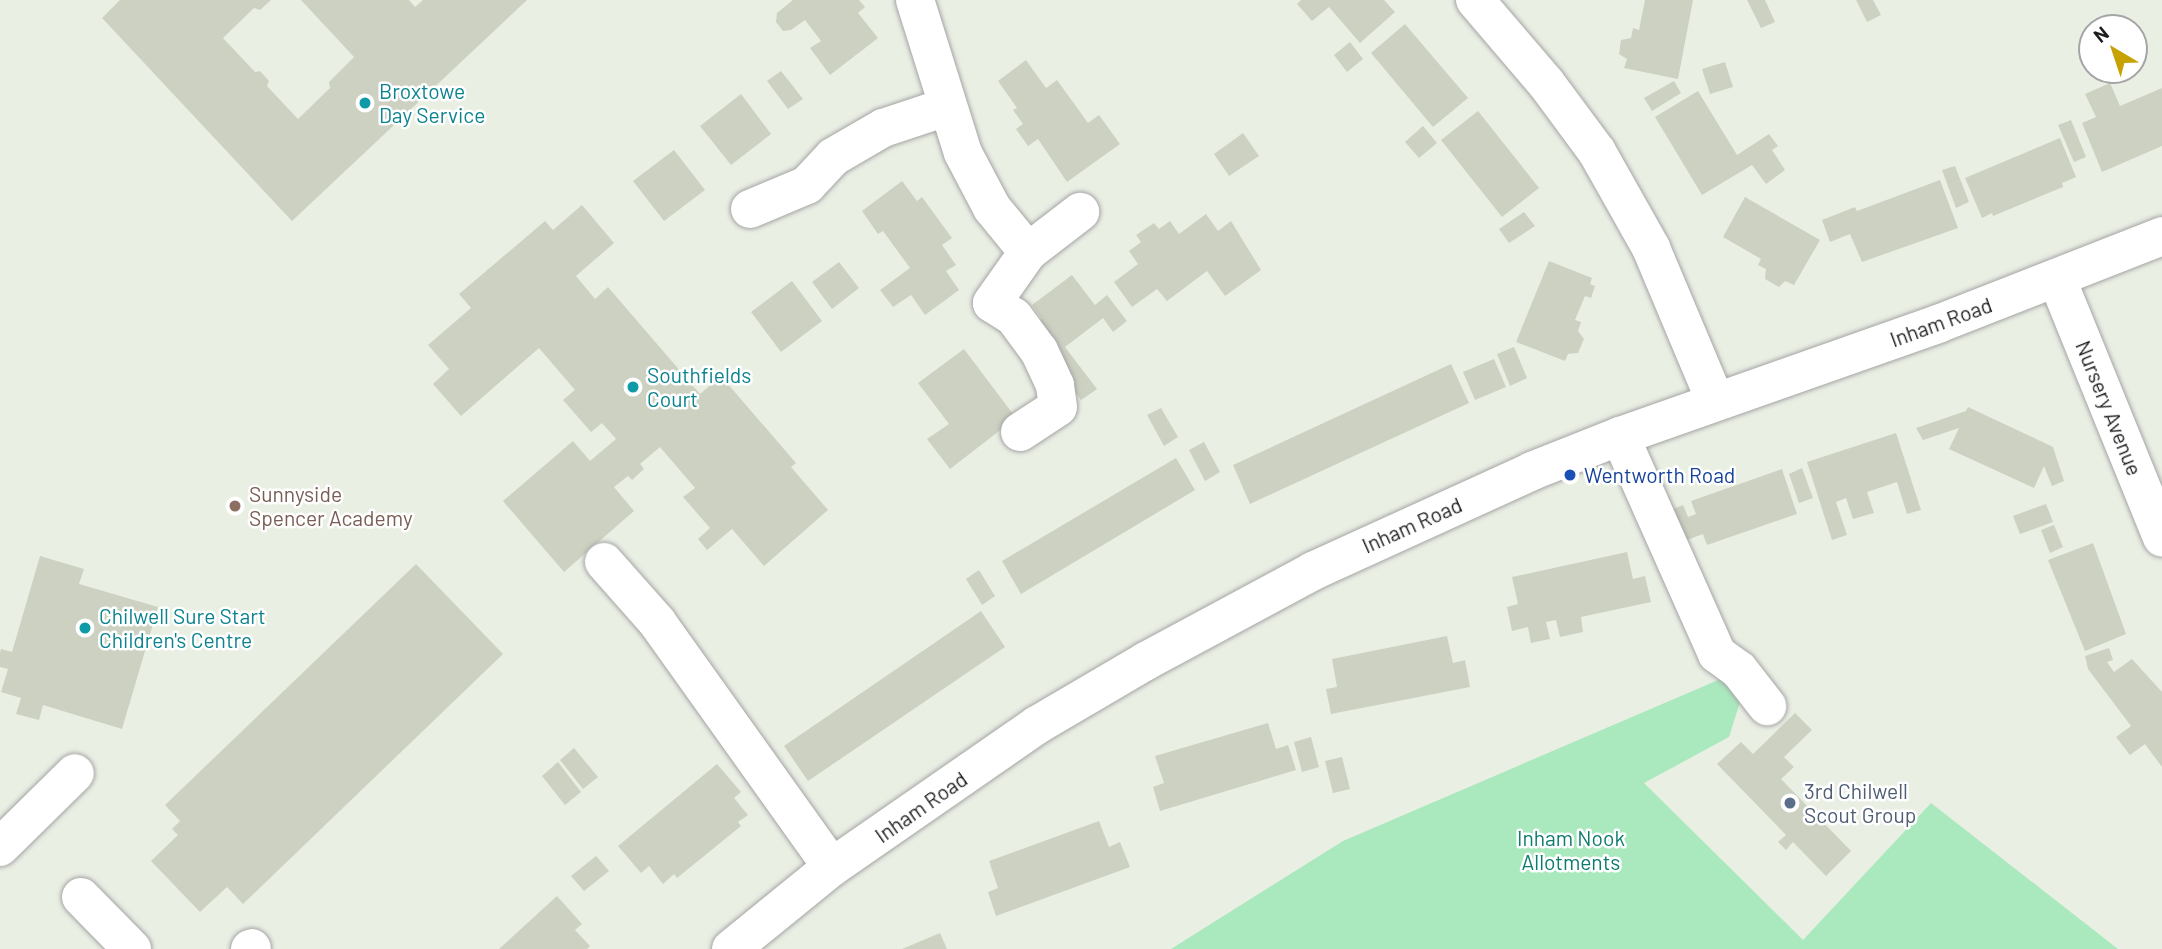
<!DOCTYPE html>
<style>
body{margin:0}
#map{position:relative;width:2162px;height:949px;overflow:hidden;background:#eaefe4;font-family:Barlow,sans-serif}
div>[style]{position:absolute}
.grass>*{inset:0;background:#aae8be}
.building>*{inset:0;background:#cdd1c1}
.roads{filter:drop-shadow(0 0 2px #a5a5a5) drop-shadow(0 0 2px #a5a5a5)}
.minor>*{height:38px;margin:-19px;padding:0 19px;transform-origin:19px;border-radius:19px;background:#fff}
.dots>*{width:19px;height:19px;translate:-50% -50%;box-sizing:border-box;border:4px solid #fff;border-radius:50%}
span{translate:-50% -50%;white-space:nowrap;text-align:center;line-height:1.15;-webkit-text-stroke:5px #fff;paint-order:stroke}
.culture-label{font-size:21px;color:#0d838f}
.left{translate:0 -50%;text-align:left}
.street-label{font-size:21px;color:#1e1e1e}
.transit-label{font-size:21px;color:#164399}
.education-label{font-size:21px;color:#785e54}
.service-label{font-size:21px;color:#4e5e75}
.park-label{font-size:21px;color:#0d7b6e}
.north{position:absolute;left:2078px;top:14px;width:70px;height:70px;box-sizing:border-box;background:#fff;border:2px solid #a5a5a5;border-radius:50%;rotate:321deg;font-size:19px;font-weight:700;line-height:28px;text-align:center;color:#1e1e1e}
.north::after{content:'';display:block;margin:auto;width:24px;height:32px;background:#c8a103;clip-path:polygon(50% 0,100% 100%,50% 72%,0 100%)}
</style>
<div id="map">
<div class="grass">
<i style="clip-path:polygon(1730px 675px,1741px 699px,1729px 737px,1644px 783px,1803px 940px,1931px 803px,2118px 949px,1171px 949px,1343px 841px)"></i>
</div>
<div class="building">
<i style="clip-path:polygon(120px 0,271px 0,260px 10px,254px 8px,223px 38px,255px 72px,260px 71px,269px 81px,267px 86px,298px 119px,330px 88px,329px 82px,354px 57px,301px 0,409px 0,415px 7px,423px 0,527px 0,292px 221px,102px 18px)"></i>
<i style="clip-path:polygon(793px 0,859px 0,865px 7px,858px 13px,878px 38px,830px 75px,810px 48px,821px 41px,805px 20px,791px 30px,783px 31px,776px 22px,777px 13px)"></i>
<i style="clip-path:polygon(1301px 0,1384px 0,1395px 12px,1360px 43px,1329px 7px,1312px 21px,1297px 4px)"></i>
<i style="clip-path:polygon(1645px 0,1693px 0,1678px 79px,1624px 68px,1627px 59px,1619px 54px,1621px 40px,1631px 38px,1633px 28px,1639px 30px)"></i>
<i style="clip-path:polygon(1747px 0,1765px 0,1775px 22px,1761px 28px)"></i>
<i style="clip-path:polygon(1856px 0,1873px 0,1881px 15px,1867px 22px)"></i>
<i style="clip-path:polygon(1405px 24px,1468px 98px,1433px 127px,1371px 53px)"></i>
<i style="clip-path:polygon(1350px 42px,1363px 59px,1347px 72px,1334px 55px)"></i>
<i style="clip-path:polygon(1026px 60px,1046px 88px,1057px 80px,1088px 123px,1099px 115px,1120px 144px,1067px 182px,1038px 139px,1028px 146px,1016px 129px,1023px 124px,1013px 110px,1017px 108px,998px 81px)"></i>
<i style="clip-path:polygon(1725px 62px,1733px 87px,1710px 94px,1702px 69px)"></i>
<i style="clip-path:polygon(781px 71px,803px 99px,788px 109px,767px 81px)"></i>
<i style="clip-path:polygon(1674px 81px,1681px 93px,1652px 111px,1644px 98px)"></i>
<i style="clip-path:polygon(2110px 83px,2120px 106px,2162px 88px,2162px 146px,2102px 172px,2082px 123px,2096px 117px,2085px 94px)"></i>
<i style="clip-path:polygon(1698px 91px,1737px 155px,1769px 134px,1778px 146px,1772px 150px,1785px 170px,1766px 184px,1752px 165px,1702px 195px,1655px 117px)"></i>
<i style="clip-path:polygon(741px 94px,771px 134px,731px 165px,700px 126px)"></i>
<i style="clip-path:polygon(1478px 111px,1539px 188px,1502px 217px,1441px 140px)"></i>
<i style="clip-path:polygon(2071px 120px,2086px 157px,2074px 162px,2058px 125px)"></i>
<i style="clip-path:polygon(1423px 126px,1437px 143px,1419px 158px,1405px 142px)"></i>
<i style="clip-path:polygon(1243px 133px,1259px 156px,1229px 176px,1214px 154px)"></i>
<i style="clip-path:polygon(2060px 138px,2076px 177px,2062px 183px,2063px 187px,1993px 216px,1992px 213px,1982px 218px,1965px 178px)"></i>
<i style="clip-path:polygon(674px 150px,705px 190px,664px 221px,633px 181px)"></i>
<i style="clip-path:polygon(1955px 166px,1969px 202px,1956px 208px,1942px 170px)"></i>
<i style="clip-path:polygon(1940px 180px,1958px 228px,1862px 262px,1850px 234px,1830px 242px,1822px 220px,1855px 207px,1857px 211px)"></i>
<i style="clip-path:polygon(902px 181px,917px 201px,922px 197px,952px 238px,942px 245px,956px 265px,946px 271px,959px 290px,925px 315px,911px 295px,893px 307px,880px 290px,910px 268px,883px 231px,878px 234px,862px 211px)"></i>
<i style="clip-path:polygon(1745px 197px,1820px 240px,1794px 285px,1785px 281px,1779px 287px,1765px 279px,1766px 269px,1758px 265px,1761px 259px,1723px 237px)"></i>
<i style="clip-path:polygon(582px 205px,614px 243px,576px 276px,595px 299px,608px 287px,700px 394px,721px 376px,796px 463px,791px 467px,828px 510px,764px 566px,732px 529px,707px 550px,698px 539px,710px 528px,683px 497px,695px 488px,660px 447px,640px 464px,644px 469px,632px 480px,628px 476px,614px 487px,634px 511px,564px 572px,503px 501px,573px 441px,590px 461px,616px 439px,602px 423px,591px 432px,563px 400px,575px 390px,539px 348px,461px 416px,433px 384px,449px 369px,428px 345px,471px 308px,459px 294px,545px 221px,553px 230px)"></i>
<i style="clip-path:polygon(1524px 212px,1535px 226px,1509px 243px,1499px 229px)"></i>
<i style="clip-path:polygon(1206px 214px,1218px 231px,1231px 221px,1261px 270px,1225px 296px,1207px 271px,1167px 301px,1157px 289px,1132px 307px,1114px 282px,1138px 264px,1129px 251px,1141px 242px,1136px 235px,1154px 223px,1159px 229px,1170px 221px,1179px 234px)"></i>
<i style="clip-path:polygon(1549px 261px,1592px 278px,1590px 284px,1595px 286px,1591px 298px,1585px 296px,1575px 320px,1581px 322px,1578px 331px,1584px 339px,1578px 353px,1568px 354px,1565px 361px,1516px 342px)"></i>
<i style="clip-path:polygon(839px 262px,859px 288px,832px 309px,812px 282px)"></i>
<i style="clip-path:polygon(1072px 275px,1095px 305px,1107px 295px,1127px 321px,1113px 332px,1103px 318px,1065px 347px,1097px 389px,1081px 400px,1028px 331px,1042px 319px,1032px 305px)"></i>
<i style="clip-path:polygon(792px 281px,822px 321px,781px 352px,751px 312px)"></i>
<i style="clip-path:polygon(1514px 347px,1527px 378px,1510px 386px,1497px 354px)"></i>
<i style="clip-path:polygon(964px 349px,1016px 418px,950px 469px,927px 439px,949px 424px,918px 383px)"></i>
<i style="clip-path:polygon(1494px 359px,1506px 387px,1475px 400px,1463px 372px)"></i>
<i style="clip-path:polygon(1451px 364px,1469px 403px,1250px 504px,1233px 465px)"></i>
<i style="clip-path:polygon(1968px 407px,2053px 447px,2064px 481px,2052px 486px,2044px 466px,2034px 488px,1949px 449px,1959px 428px,1923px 440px,1916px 428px,1966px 411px)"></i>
<i style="clip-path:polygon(1161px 408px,1178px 437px,1164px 446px,1147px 415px)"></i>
<i style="clip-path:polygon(1896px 433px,1921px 510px,1907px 514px,1897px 482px,1867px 492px,1874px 513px,1853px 519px,1846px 498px,1836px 502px,1847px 535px,1832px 540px,1807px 462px)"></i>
<i style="clip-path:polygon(1204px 442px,1220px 472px,1205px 481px,1189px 450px)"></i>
<i style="clip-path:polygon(1176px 458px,1195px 490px,1021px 594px,1002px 561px)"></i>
<i style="clip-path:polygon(1802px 468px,1813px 498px,1799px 503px,1789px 474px)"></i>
<i style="clip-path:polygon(1782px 469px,1797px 514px,1707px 545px,1703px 534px,1684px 541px,1673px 509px,1683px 505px,1688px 517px,1696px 514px,1691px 501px)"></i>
<i style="clip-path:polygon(2046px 504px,2053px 522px,2020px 534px,2013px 516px)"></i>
<i style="clip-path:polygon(2054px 525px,2063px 547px,2050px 553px,2041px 530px)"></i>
<i style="clip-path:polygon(2093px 543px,2126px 634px,2085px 651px,2048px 560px)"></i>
<i style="clip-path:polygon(1627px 552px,1633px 579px,1645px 576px,1651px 602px,1581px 617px,1583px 632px,1560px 637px,1556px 620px,1546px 622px,1550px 639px,1531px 643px,1528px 627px,1512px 631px,1507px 607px,1518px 604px,1512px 577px)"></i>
<i style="clip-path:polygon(40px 556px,84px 569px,79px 584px,158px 607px,122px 729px,43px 705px,39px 720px,16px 714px,21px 698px,1px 692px,8px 669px,0 667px,0 653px,1px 649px,12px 652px)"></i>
<i style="clip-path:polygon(416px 564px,503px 654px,243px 904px,227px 887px,200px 912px,151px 861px,178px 835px,172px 829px,180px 821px,165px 805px)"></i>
<i style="clip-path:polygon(979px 570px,995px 596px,982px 605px,966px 579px)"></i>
<i style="clip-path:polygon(981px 611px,1005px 647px,808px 781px,784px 746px)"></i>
<i style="clip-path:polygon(1447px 636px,1453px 663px,1465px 660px,1470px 687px,1331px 714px,1326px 689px,1337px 687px,1332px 659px)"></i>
<i style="clip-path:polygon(2109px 648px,2113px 660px,2107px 662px,2114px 672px,2132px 659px,2162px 692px,2162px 767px,2145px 744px,2130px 755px,2116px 737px,2131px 726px,2088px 669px,2085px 656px)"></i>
<i style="clip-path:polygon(1795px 713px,1812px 730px,1784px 757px,1794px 767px,1781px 779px,1851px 851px,1826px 876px,1793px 842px,1786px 850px,1778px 842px,1786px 835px,1717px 764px,1741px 742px,1753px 754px)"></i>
<i style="clip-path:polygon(1268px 723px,1276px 749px,1288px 745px,1296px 770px,1160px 811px,1153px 787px,1164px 783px,1155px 756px)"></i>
<i style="clip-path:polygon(1311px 737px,1319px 767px,1302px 772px,1294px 742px)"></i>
<i style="clip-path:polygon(574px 748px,598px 777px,583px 789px,560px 760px)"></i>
<i style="clip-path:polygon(1342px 757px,1350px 789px,1333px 793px,1325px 761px)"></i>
<i style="clip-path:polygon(558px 762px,581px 792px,565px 805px,542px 776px)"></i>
<i style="clip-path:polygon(717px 764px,741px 792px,734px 798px,748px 815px,738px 822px,741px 826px,677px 878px,674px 874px,663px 884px,649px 866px,641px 873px,618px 846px)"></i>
<i style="clip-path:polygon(1099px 821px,1109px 847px,1120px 842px,1130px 867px,996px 916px,988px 892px,998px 888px,989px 861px)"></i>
<i style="clip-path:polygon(596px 856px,609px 871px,584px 891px,571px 876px)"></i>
<i style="clip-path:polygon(557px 896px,582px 924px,575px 930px,590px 946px,587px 949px,499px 949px)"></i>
<i style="clip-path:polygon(940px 933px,947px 949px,902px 949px)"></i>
</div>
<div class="roads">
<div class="minor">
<i style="left:915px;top:0;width:160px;rotate:72.6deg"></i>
<i style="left:963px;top:153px;width:62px;rotate:62.2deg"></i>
<i style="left:992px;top:208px;width:57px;rotate:50.7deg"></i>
<i style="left:1475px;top:0;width:109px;rotate:49.5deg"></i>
<i style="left:1546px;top:83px;width:86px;rotate:53.5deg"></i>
<i style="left:1597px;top:152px;width:110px;rotate:60.6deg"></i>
<i style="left:1651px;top:248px;width:165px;rotate:67.2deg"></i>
<i style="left:750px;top:209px;width:62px;rotate:-22.8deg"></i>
<i style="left:807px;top:185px;width:38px;rotate:-47deg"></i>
<i style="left:833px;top:157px;width:58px;rotate:-30.1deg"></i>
<i style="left:883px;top:128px;width:66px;rotate:-18.4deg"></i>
<i style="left:2057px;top:279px;width:279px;rotate:67.9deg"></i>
<i style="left:1020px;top:432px;width:45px;rotate:-33.3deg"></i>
<i style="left:1058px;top:407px;width:22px;rotate:-98deg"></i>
<i style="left:1055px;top:385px;width:38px;rotate:-115deg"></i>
<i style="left:1039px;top:351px;width:42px;rotate:-126.3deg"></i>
<i style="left:1014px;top:317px;width:26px;rotate:-148deg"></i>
<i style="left:992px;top:303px;width:62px;rotate:-54.8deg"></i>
<i style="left:1028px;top:252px;width:66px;rotate:-37.6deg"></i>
<i style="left:1620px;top:436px;width:239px;rotate:66deg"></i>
<i style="left:1717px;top:654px;width:27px;rotate:36deg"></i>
<i style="left:1739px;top:670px;width:46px;rotate:52.1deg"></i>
<i style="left:604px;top:562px;width:80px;rotate:48.5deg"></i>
<i style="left:657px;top:622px;width:301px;rotate:54.5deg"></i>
<i style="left:0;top:847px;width:105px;rotate:-44.6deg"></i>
<i style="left:81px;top:897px;width:73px;rotate:45.6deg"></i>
<i style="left:250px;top:949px;width:2px;rotate:-27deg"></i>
<i style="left:731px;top:949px;width:130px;rotate:-39.1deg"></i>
<i style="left:832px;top:867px;width:249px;rotate:-34.7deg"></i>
<i style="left:1037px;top:725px;width:126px;rotate:-30.4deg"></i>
<i style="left:1146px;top:661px;width:190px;rotate:-28.3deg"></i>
<i style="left:1313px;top:571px;width:241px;rotate:-24.5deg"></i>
<i style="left:1532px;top:471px;width:95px;rotate:-21.7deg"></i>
<i style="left:1620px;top:436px;width:337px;rotate:-19.4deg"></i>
<i style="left:1938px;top:324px;width:241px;rotate:-21.4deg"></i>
</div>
</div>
<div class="dots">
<i style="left:365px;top:103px;background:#0f9aa8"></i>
<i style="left:633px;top:387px;background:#0f9aa8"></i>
<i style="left:1570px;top:475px;background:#1a4fb4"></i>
<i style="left:235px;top:506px;background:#8d6e63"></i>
<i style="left:85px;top:628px;background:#0f9aa8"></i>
<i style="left:1790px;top:803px;background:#5c6f8a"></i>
</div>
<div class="culture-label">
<span class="left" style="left:379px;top:103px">Broxtowe<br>Day Service</span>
<span class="left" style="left:647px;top:387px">Southfields<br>Court</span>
<span class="left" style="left:99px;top:628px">Chilwell Sure Start<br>Children's Centre</span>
</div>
<div class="street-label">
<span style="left:1941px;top:322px;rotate:-20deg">Inham Road</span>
<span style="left:2109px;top:408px;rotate:68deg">Nursery Avenue</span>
<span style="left:1412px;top:525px;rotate:-24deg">Inham Road</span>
<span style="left:921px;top:807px;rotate:-35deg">Inham Road</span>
</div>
<div class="transit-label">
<span class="left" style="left:1584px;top:475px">Wentworth Road</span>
</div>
<div class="education-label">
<span class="left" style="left:249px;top:506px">Sunnyside<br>Spencer Academy</span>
</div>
<div class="service-label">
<span class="left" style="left:1804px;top:803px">3rd Chilwell<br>Scout Group</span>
</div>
<div class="park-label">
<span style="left:1571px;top:850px">Inham Nook<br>Allotments</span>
</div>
<div class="north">N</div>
</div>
